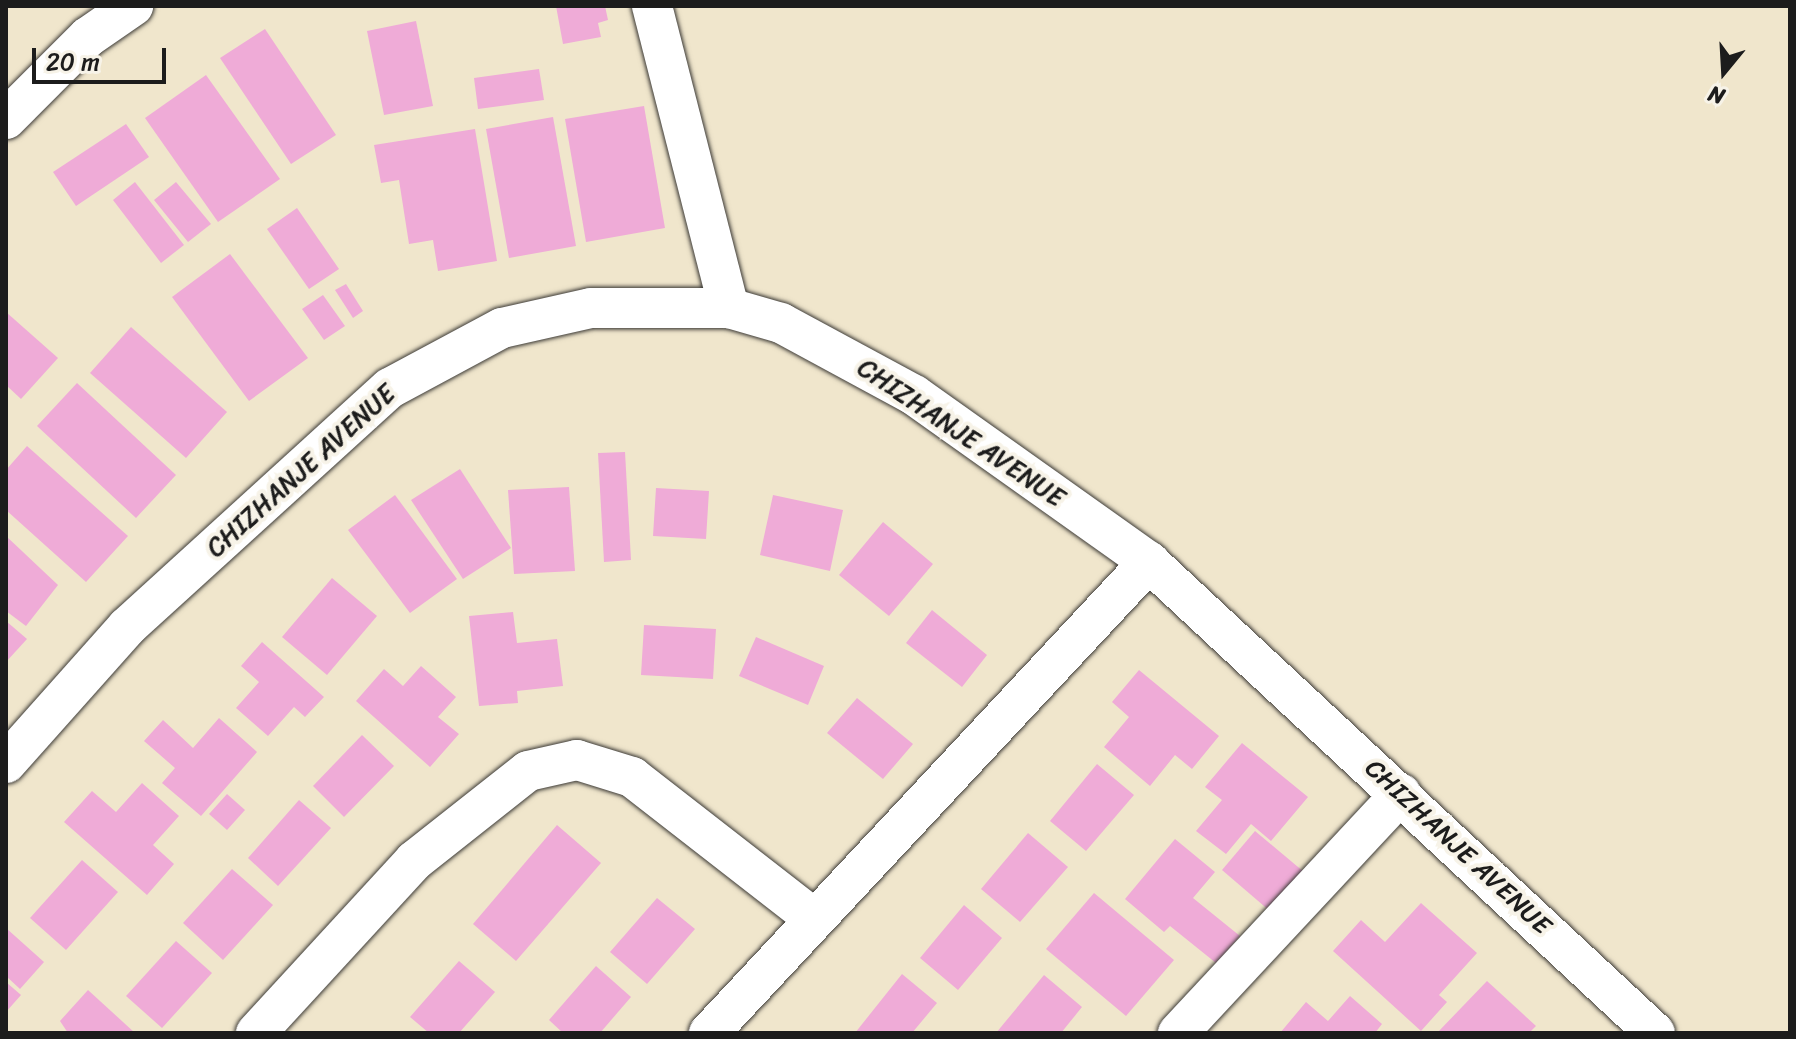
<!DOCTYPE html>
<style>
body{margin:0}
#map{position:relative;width:1796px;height:1039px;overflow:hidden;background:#f0e6cc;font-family:Sriracha,sans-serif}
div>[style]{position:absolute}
.building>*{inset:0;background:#efabd7}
.roads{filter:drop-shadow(0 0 2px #3c3a36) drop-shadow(0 0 2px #3c3a36)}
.street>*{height:40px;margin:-20px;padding:0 20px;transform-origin:20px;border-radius:20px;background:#fff}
span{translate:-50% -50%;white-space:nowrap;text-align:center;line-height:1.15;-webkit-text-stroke:8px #f7f3e8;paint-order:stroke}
.street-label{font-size:26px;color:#1c1c1c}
.frame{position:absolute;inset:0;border:8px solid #1c1c1c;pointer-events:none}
.north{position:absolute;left:1684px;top:32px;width:80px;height:80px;-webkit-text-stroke:6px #f7f3e8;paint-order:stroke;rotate:198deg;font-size:22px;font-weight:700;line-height:32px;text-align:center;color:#1c1c1c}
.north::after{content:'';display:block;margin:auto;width:28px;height:36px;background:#1c1c1c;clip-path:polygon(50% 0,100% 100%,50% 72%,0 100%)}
.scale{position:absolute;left:32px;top:48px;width:134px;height:36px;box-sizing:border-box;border:4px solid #1c1c1c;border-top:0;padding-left:10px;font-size:24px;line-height:28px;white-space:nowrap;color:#1c1c1c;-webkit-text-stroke:6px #f7f3e8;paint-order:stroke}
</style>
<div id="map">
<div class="building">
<i style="clip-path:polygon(556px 6px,605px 6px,608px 20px,598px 23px,601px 37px,563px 44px)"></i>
<i style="clip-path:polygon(416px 21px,433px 106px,384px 115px,367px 31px)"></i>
<i style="clip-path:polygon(265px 29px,336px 135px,291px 164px,220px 58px)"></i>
<i style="clip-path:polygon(539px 69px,544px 100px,478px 109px,474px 78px)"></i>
<i style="clip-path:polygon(206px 75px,280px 179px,218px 222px,145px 118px)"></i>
<i style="clip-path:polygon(644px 106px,665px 228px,586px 242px,565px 119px)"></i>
<i style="clip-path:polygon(553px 117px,576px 246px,509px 258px,486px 129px)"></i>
<i style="clip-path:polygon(126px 124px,149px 157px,76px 206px,53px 172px)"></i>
<i style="clip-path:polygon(475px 129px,497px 261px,438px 271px,433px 240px,409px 244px,399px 180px,381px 183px,374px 145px)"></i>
<i style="clip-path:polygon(135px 182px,184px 245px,161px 263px,113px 200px)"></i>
<i style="clip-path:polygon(176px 182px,211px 224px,188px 242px,154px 200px)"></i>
<i style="clip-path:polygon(297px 208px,339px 269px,309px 289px,267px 229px)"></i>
<i style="clip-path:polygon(230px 254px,308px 358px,249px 401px,172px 297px)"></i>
<i style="clip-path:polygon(346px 284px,363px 311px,353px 318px,335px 290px)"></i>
<i style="clip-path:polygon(323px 295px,345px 326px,324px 340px,302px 309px)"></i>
<i style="clip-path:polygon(6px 312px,58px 358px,21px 399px,6px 385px)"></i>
<i style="clip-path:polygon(131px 327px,227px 412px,186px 458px,90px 373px)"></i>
<i style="clip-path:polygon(77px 383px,176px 475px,136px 518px,37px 426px)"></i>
<i style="clip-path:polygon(27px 446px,128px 536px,86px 582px,6px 510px,6px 470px)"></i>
<i style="clip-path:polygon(625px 452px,631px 560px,604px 562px,598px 453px)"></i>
<i style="clip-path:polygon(460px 469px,511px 548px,463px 579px,411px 500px)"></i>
<i style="clip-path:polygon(569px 487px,575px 571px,514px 574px,508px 490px)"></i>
<i style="clip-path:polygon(656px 488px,709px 491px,706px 539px,653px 536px)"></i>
<i style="clip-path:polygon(395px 495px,457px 579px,410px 613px,348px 530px)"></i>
<i style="clip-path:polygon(773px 495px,843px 510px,830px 571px,760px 555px)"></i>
<i style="clip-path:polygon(883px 522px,933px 564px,889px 616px,839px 575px)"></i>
<i style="clip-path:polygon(6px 536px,58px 585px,26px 626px,6px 611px)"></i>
<i style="clip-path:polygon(332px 578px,377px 616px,327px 675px,282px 637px)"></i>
<i style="clip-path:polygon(932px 610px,987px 655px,962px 687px,906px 643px)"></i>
<i style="clip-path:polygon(513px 612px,517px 643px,557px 639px,563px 686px,517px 691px,518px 703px,479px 706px,469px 616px)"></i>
<i style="clip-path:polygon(6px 621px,27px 639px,6px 662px)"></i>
<i style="clip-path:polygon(644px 625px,716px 629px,713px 679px,641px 675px)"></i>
<i style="clip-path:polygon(756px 637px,824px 666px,808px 705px,739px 676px)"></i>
<i style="clip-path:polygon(262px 642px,324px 697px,305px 717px,294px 707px,268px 736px,236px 708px,259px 682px,241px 666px)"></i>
<i style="clip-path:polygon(421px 666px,456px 697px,438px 717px,459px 734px,430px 767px,356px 701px,384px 669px,403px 686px)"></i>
<i style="clip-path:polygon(1139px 670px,1219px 736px,1192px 769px,1175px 755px,1150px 786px,1104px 747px,1129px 717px,1112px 702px)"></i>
<i style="clip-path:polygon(857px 698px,913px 744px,883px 779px,827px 733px)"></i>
<i style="clip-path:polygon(219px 718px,257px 752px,201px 816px,162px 783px,175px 768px,144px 741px,163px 720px,193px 748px)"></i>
<i style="clip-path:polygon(362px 735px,394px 766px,344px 817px,313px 786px)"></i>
<i style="clip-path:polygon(1242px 743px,1308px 797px,1271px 841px,1251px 824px,1226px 854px,1196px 831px,1222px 800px,1205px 787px)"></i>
<i style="clip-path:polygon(1097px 764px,1134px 795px,1086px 851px,1050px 821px)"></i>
<i style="clip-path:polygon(142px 783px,179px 816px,153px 845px,174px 864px,147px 895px,64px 822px,92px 791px,116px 812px)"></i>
<i style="clip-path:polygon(227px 794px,245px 810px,227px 830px,209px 814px)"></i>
<i style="clip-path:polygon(299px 800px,331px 828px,278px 886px,248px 858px)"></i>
<i style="clip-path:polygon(557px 825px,601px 863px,516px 961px,473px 924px)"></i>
<i style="clip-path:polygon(1255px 831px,1304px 872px,1271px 912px,1222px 870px)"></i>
<i style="clip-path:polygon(1028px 833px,1068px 867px,1020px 922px,981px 889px)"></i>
<i style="clip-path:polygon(1175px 839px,1215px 872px,1193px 898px,1240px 936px,1216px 963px,1170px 926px,1164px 932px,1125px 899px)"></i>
<i style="clip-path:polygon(82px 860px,118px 892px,66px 950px,30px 918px)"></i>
<i style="clip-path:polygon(232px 869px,273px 905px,223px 960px,183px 923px)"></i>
<i style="clip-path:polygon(1094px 893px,1174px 960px,1126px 1016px,1046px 949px)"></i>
<i style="clip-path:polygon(657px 898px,695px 929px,647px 984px,610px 952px)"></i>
<i style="clip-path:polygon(1421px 903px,1477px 953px,1439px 995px,1447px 1002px,1421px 1031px,1333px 951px,1361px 920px,1385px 942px)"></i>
<i style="clip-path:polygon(964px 905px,1002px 938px,958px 990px,920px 958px)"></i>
<i style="clip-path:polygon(6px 928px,44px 962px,20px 989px,6px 976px)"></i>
<i style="clip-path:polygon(176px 941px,212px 973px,162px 1028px,126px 996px)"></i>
<i style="clip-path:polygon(459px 961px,495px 992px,459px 1033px,429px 1033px,410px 1017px)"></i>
<i style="clip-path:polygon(596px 966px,631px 997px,600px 1033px,563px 1033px,549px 1020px)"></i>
<i style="clip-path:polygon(902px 974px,937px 1003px,912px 1033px,855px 1033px)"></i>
<i style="clip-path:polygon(1044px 975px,1082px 1007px,1061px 1033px,996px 1033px)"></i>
<i style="clip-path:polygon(1487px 981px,1536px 1026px,1529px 1033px,1437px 1033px)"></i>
<i style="clip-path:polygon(6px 982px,21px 995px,6px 1012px)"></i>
<i style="clip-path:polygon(88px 990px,135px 1033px,68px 1033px,60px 1021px)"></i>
<i style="clip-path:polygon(1350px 996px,1382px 1024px,1375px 1033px,1280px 1033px,1306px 1002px,1328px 1021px)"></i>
</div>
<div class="roads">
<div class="street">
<i style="left:652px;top:6px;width:312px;rotate:75.7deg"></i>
<i style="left:6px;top:119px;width:116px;rotate:-45deg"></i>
<i style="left:88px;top:37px;width:55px;rotate:-34.6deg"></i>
<i style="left:6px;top:763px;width:182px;rotate:-48.3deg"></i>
<i style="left:127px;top:627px;width:355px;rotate:-42.3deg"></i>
<i style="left:390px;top:388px;width:127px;rotate:-28.2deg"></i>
<i style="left:502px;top:328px;width:91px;rotate:-12.7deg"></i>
<i style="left:591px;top:308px;width:138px"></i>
<i style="left:729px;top:308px;width:54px;rotate:16.1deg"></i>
<i style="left:781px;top:323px;width:151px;rotate:28.4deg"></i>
<i style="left:914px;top:395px;width:288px;rotate:35.4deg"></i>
<i style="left:1149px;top:562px;width:691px;rotate:42.95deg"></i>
<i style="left:256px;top:1033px;width:234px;rotate:-47.4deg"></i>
<i style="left:414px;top:861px;width:145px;rotate:-38.3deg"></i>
<i style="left:528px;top:771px;width:50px;rotate:-12.7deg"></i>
<i style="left:577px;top:760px;width:58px;rotate:17.2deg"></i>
<i style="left:632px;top:777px;width:228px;rotate:37.9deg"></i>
<i style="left:709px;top:1033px;width:645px;rotate:-46.95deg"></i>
<i style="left:1178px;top:1033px;width:327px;rotate:-47deg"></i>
</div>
</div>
<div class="street-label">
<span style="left:961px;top:433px;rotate:34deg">CHIZHANJE AVENUE</span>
<span style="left:301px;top:471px;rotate:-42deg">CHIZHANJE AVENUE</span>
<span style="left:1458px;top:847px;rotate:43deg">CHIZHANJE AVENUE</span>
</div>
<div class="frame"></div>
<div class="north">N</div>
<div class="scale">20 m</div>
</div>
